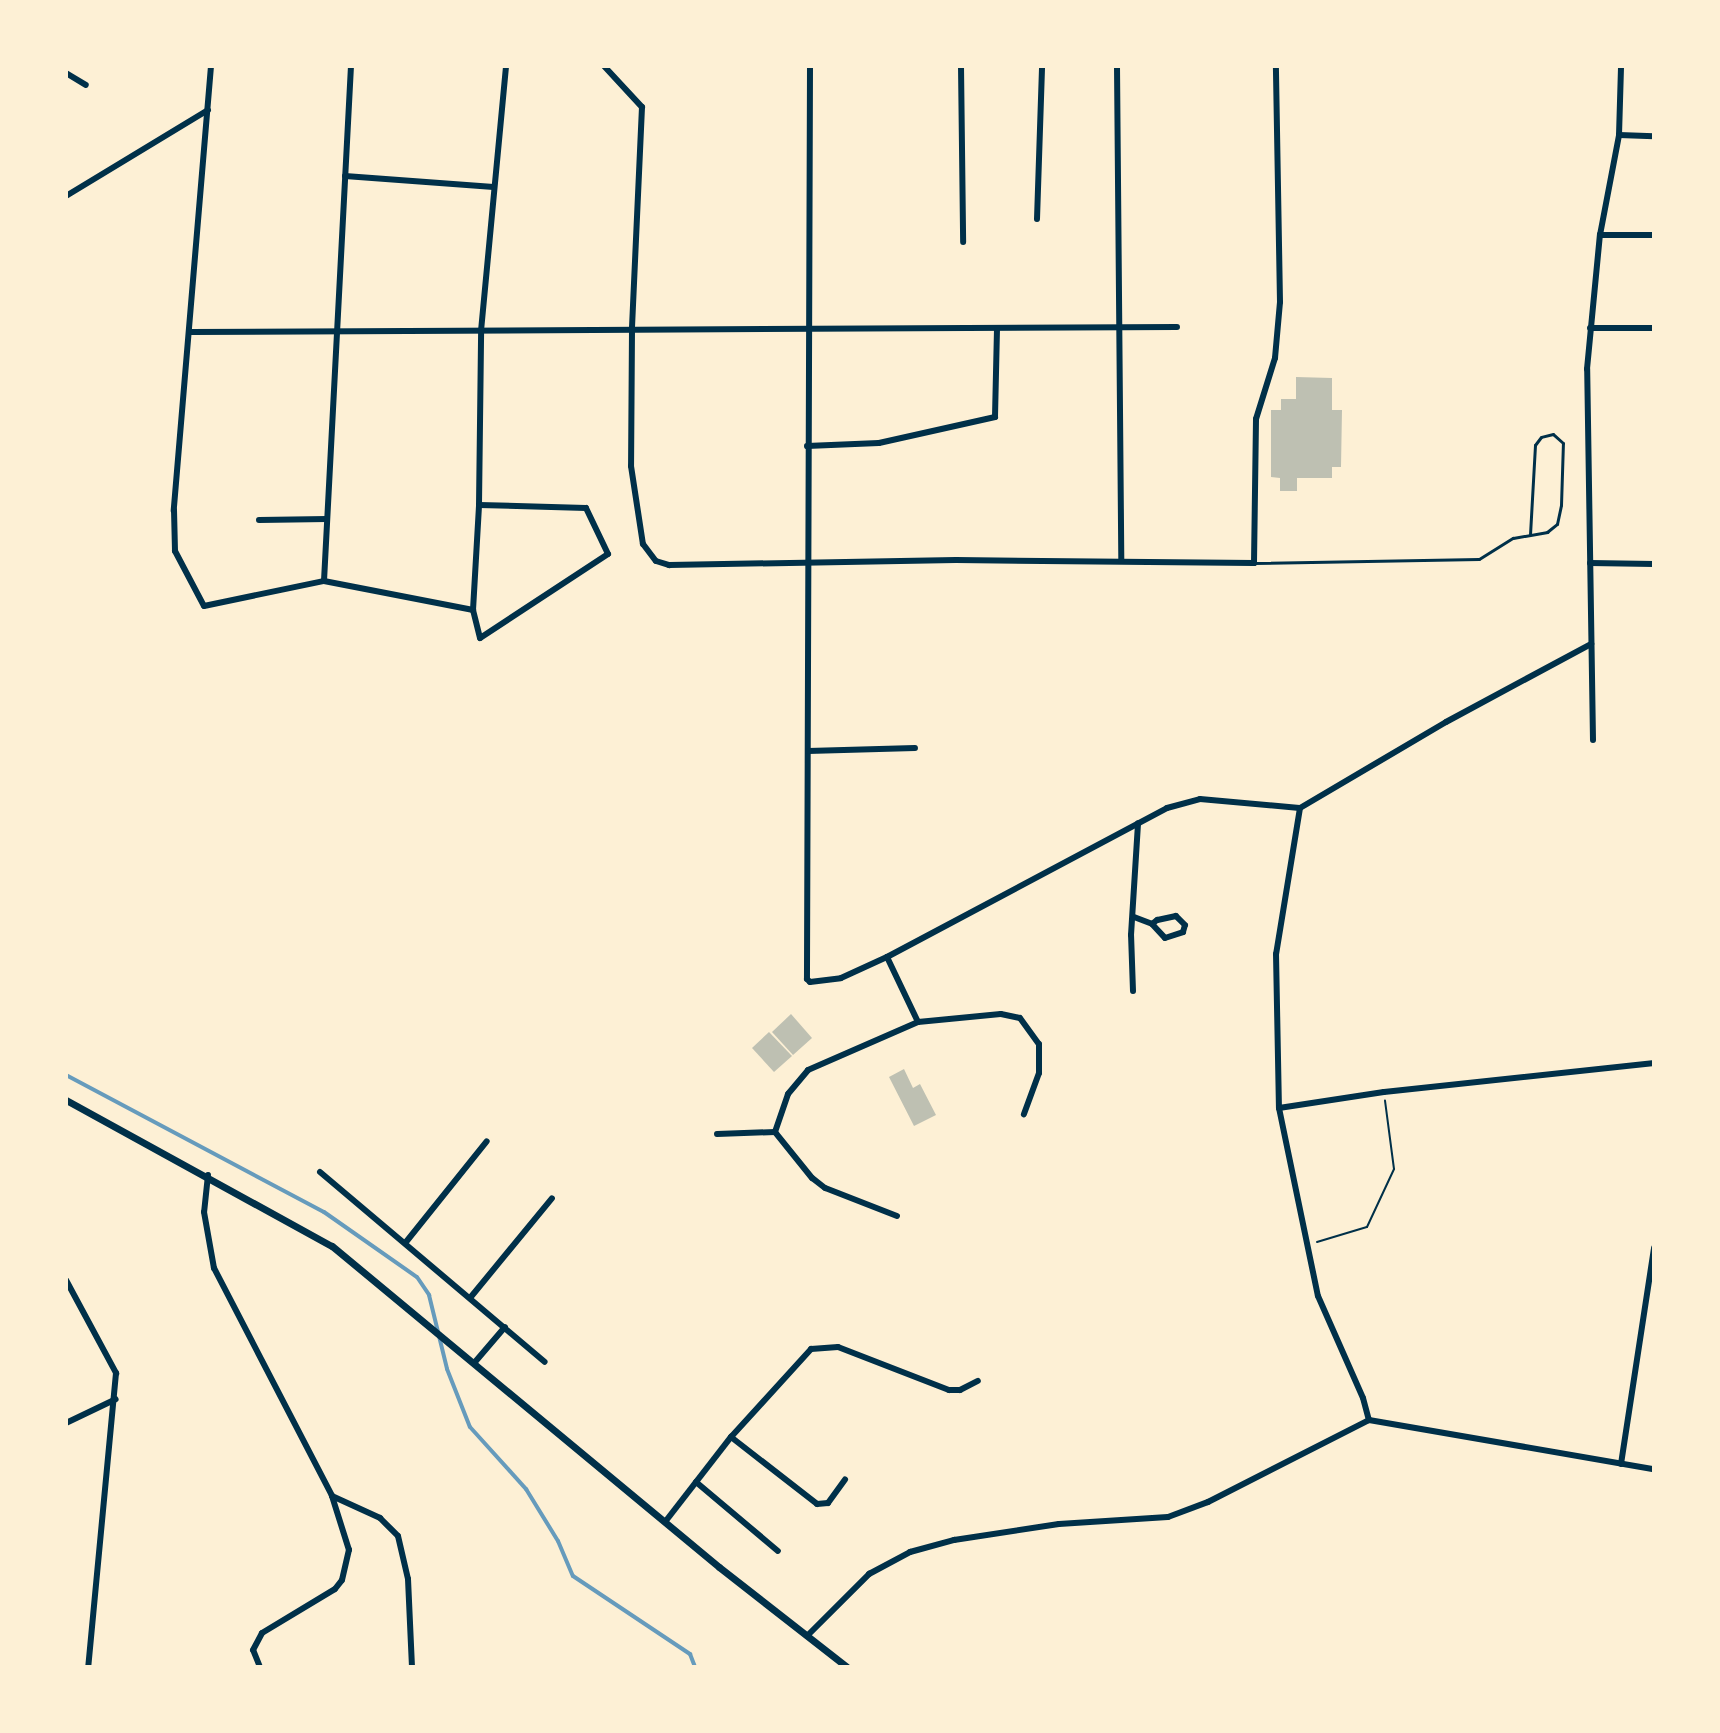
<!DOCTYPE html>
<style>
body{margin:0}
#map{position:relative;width:1720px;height:1733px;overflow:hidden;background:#fdf0d5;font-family:Merriweather,serif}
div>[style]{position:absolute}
.stream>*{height:4px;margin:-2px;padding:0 2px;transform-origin:2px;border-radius:2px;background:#669bbc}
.building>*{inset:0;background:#bec0b2}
.path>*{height:2px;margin:-1px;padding:0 1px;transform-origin:1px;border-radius:1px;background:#003049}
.service>*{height:3px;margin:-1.5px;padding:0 1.5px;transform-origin:1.5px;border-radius:1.5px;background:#003049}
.minor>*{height:6px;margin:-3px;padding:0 3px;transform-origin:3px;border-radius:3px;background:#003049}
.tertiary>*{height:7px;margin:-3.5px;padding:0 3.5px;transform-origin:3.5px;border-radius:3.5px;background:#003049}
span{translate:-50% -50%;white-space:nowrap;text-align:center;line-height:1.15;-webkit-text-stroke:6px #fdf0d5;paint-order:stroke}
.frame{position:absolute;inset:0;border:68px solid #fdf0d5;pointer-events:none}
</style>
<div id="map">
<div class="stream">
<i style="left:66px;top:1075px;width:292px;rotate:28deg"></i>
<i style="left:324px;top:1212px;width:113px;rotate:35deg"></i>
<i style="left:417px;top:1277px;width:22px;rotate:56deg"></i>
<i style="left:429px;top:1295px;width:76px;rotate:76.3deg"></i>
<i style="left:447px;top:1369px;width:62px;rotate:68.4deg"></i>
<i style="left:470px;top:1427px;width:84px;rotate:47.9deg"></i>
<i style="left:526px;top:1489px;width:61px;rotate:58.4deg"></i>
<i style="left:558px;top:1541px;width:38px;rotate:67deg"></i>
<i style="left:573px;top:1576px;width:141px;rotate:33.7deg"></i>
<i style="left:690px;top:1654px;width:14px;rotate:69deg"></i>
</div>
<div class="building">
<i style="clip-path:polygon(1296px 377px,1332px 378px,1332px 410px,1342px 410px,1341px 467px,1332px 467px,1332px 478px,1297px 478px,1297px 491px,1280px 491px,1280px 478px,1271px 477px,1271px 410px,1281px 410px,1281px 399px,1296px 399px)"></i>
<i style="clip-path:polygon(791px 1014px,812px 1038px,793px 1055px,772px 1032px)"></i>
<i style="clip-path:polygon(769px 1032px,792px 1056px,774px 1072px,752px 1048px)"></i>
<i style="clip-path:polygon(904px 1069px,913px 1088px,920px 1084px,936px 1115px,914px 1126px,889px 1077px)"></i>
</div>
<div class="path">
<i style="left:1317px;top:1242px;width:52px;rotate:-16.7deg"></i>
<i style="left:1367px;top:1227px;width:64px;rotate:-65deg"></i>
<i style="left:1394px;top:1169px;width:69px;rotate:-97.5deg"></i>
</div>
<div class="service">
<i style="left:1254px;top:563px;width:225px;rotate:-1deg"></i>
<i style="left:1479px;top:559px;width:40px;rotate:-32deg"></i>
<i style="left:1513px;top:538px;width:35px;rotate:-10deg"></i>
<i style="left:1547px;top:532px;width:13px;rotate:-39deg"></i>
<i style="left:1557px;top:524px;width:19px;rotate:-78deg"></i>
<i style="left:1561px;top:505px;width:62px;rotate:-88.2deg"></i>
<i style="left:1563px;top:443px;width:13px;rotate:-138deg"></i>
<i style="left:1553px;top:434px;width:12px;rotate:166deg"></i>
<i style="left:1541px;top:437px;width:10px;rotate:127deg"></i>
<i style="left:1535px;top:445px;width:89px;rotate:93.2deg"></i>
</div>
<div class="minor">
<i style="left:211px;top:66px;width:446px;rotate:94.8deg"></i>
<i style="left:174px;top:510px;width:41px;rotate:88.6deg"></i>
<i style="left:175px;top:551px;width:62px;rotate:62.2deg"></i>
<i style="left:204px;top:606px;width:123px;rotate:-11.8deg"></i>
<i style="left:324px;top:581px;width:152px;rotate:11deg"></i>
<i style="left:604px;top:66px;width:56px;rotate:47.2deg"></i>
<i style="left:642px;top:107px;width:223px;rotate:92.6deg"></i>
<i style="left:632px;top:330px;width:136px;rotate:90.4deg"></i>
<i style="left:631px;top:466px;width:79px;rotate:81.3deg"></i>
<i style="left:643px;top:544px;width:21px;rotate:53deg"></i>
<i style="left:656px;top:561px;width:14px;rotate:17deg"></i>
<i style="left:669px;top:565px;width:287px;rotate:-1deg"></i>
<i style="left:956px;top:560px;width:298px;rotate:0.6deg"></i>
<i style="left:1254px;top:563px;width:144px;rotate:-89.2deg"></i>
<i style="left:1256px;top:419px;width:64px;rotate:-72.7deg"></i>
<i style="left:1275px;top:358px;width:56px;rotate:-84.9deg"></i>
<i style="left:1280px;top:302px;width:236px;rotate:-91deg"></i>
<i style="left:810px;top:66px;width:913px;rotate:90.19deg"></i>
<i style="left:807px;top:979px;width:4px;rotate:45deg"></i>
<i style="left:810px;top:982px;width:31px;rotate:-7deg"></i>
<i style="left:841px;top:978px;width:51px;rotate:-24.5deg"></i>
<i style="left:887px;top:957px;width:317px;rotate:-28deg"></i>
<i style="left:1167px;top:808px;width:34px;rotate:-15deg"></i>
<i style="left:1200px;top:799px;width:100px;rotate:5.1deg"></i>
<i style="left:1300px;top:808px;width:169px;rotate:-30.5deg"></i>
<i style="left:1446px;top:722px;width:165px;rotate:-28.3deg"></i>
<i style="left:961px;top:66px;width:176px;rotate:89.3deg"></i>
<i style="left:1117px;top:66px;width:495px;rotate:89.5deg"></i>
<i style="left:66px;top:73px;width:23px;rotate:31deg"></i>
<i style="left:1619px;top:135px;width:35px;rotate:2deg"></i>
<i style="left:345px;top:176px;width:149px;rotate:4.2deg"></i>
<i style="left:66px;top:196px;width:166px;rotate:-31.2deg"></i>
<i style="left:1037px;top:219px;width:153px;rotate:-88.1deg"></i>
<i style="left:1600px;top:235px;width:54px"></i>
<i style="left:1590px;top:328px;width:64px"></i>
<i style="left:191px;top:332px;width:986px;rotate:-0.29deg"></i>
<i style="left:807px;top:446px;width:72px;rotate:-2.4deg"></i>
<i style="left:879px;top:443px;width:119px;rotate:-12.6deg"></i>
<i style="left:995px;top:417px;width:89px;rotate:-88.7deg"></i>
<i style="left:479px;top:505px;width:107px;rotate:1.6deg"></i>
<i style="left:586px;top:508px;width:51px;rotate:64.4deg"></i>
<i style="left:608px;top:554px;width:153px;rotate:146.7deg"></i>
<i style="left:480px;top:638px;width:29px;rotate:-104deg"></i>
<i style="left:473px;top:610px;width:105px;rotate:-86.7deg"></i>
<i style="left:479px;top:505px;width:174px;rotate:-89.3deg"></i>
<i style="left:481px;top:331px;width:266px;rotate:-84.6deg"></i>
<i style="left:259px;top:520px;width:68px;rotate:-0.8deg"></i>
<i style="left:1590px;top:563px;width:64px;rotate:0.9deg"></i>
<i style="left:324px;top:581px;width:516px;rotate:-87deg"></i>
<i style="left:1593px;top:740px;width:371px;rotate:-90.9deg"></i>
<i style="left:1587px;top:369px;width:135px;rotate:-84.5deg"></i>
<i style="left:1600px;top:235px;width:102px;rotate:-79.2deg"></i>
<i style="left:1619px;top:135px;width:69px;rotate:-88.3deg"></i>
<i style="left:808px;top:751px;width:107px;rotate:-1.6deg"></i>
<i style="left:1300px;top:808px;width:148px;rotate:99.3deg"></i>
<i style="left:1276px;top:954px;width:154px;rotate:88.9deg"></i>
<i style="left:1279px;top:1108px;width:192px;rotate:78.3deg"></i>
<i style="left:1318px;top:1296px;width:111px;rotate:66.2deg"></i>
<i style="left:1363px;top:1398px;width:23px;rotate:75deg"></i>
<i style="left:1134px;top:917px;width:19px;rotate:21deg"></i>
<i style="left:1152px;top:924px;width:19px;rotate:47deg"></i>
<i style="left:1165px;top:938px;width:19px;rotate:-18deg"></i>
<i style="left:1183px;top:932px;width:7px;rotate:-74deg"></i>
<i style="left:1185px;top:925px;width:13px;rotate:-135deg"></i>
<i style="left:1176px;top:916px;width:19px;rotate:168deg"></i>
<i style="left:1157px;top:920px;width:6px;rotate:141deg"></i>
<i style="left:887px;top:957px;width:72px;rotate:64.5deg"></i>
<i style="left:1133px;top:991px;width:56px;rotate:-92deg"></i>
<i style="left:1131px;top:935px;width:112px;rotate:-86.4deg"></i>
<i style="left:1279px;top:1108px;width:106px;rotate:-8.7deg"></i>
<i style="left:1384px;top:1092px;width:272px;rotate:-6.1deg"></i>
<i style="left:717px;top:1134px;width:58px;rotate:-2deg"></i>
<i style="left:320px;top:1172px;width:294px;rotate:40.2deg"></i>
<i style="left:208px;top:1175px;width:37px;rotate:96deg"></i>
<i style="left:204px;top:1212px;width:57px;rotate:79.9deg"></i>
<i style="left:214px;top:1268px;width:257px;rotate:62.6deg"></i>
<i style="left:332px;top:1496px;width:53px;rotate:24.6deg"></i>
<i style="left:380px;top:1518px;width:25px;rotate:45deg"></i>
<i style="left:398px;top:1536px;width:44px;rotate:76.9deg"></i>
<i style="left:408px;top:1579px;width:88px;rotate:87.4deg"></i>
<i style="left:897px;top:1216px;width:77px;rotate:-158.7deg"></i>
<i style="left:825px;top:1188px;width:16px;rotate:-142deg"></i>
<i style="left:812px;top:1178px;width:59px;rotate:-128.8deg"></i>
<i style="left:775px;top:1132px;width:40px;rotate:-71.1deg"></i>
<i style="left:788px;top:1094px;width:31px;rotate:-50deg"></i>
<i style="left:808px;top:1070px;width:120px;rotate:-23.6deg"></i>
<i style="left:918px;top:1022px;width:83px;rotate:-5.5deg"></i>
<i style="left:1001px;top:1014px;width:19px;rotate:12deg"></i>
<i style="left:1020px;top:1018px;width:32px;rotate:54deg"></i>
<i style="left:1039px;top:1044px;width:29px;rotate:90deg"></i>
<i style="left:1039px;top:1073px;width:44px;rotate:110.1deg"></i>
<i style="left:406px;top:1242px;width:129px;rotate:-51.3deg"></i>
<i style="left:66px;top:1280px;width:106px;rotate:61.7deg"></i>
<i style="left:116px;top:1373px;width:295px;rotate:95.4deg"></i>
<i style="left:470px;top:1298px;width:129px;rotate:-50.6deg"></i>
<i style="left:475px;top:1362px;width:46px;rotate:-49.4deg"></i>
<i style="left:66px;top:1423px;width:55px;rotate:-25.6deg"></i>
<i style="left:731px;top:1437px;width:109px;rotate:37.9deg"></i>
<i style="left:817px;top:1504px;width:11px;rotate:-5deg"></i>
<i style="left:828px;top:1503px;width:29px;rotate:-54deg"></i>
<i style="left:1621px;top:1464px;width:219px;rotate:-81.3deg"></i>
<i style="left:696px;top:1482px;width:107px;rotate:40.1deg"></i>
<i style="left:665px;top:1522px;width:108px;rotate:-52.2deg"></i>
<i style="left:731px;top:1437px;width:119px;rotate:-47.7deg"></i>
<i style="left:811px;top:1349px;width:27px;rotate:-4deg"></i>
<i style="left:838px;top:1347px;width:119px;rotate:21.2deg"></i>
<i style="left:949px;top:1390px;width:11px"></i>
<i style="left:960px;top:1390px;width:20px;rotate:-27deg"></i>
<i style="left:807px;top:1636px;width:88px;rotate:-45deg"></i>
<i style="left:869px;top:1574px;width:47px;rotate:-28.2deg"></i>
<i style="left:910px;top:1552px;width:46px;rotate:-15.3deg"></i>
<i style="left:954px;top:1540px;width:106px;rotate:-8.7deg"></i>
<i style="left:1059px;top:1524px;width:109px;rotate:-3.7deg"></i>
<i style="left:1168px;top:1517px;width:43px;rotate:-20.6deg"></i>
<i style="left:1208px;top:1502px;width:181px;rotate:-27deg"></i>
<i style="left:1369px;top:1420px;width:289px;rotate:9.8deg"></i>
<i style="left:260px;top:1667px;width:18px;rotate:-112deg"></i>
<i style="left:253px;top:1650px;width:19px;rotate:-62deg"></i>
<i style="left:262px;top:1633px;width:85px;rotate:-31.1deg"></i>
<i style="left:335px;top:1589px;width:11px;rotate:-52deg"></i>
<i style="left:342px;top:1580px;width:31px;rotate:-77deg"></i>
<i style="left:349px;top:1550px;width:57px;rotate:-107.5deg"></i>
</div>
<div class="tertiary">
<i style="left:66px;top:1100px;width:303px;rotate:28.8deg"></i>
<i style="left:332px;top:1246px;width:503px;rotate:39.67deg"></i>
<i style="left:719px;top:1567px;width:162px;rotate:38deg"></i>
</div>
<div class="frame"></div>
</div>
